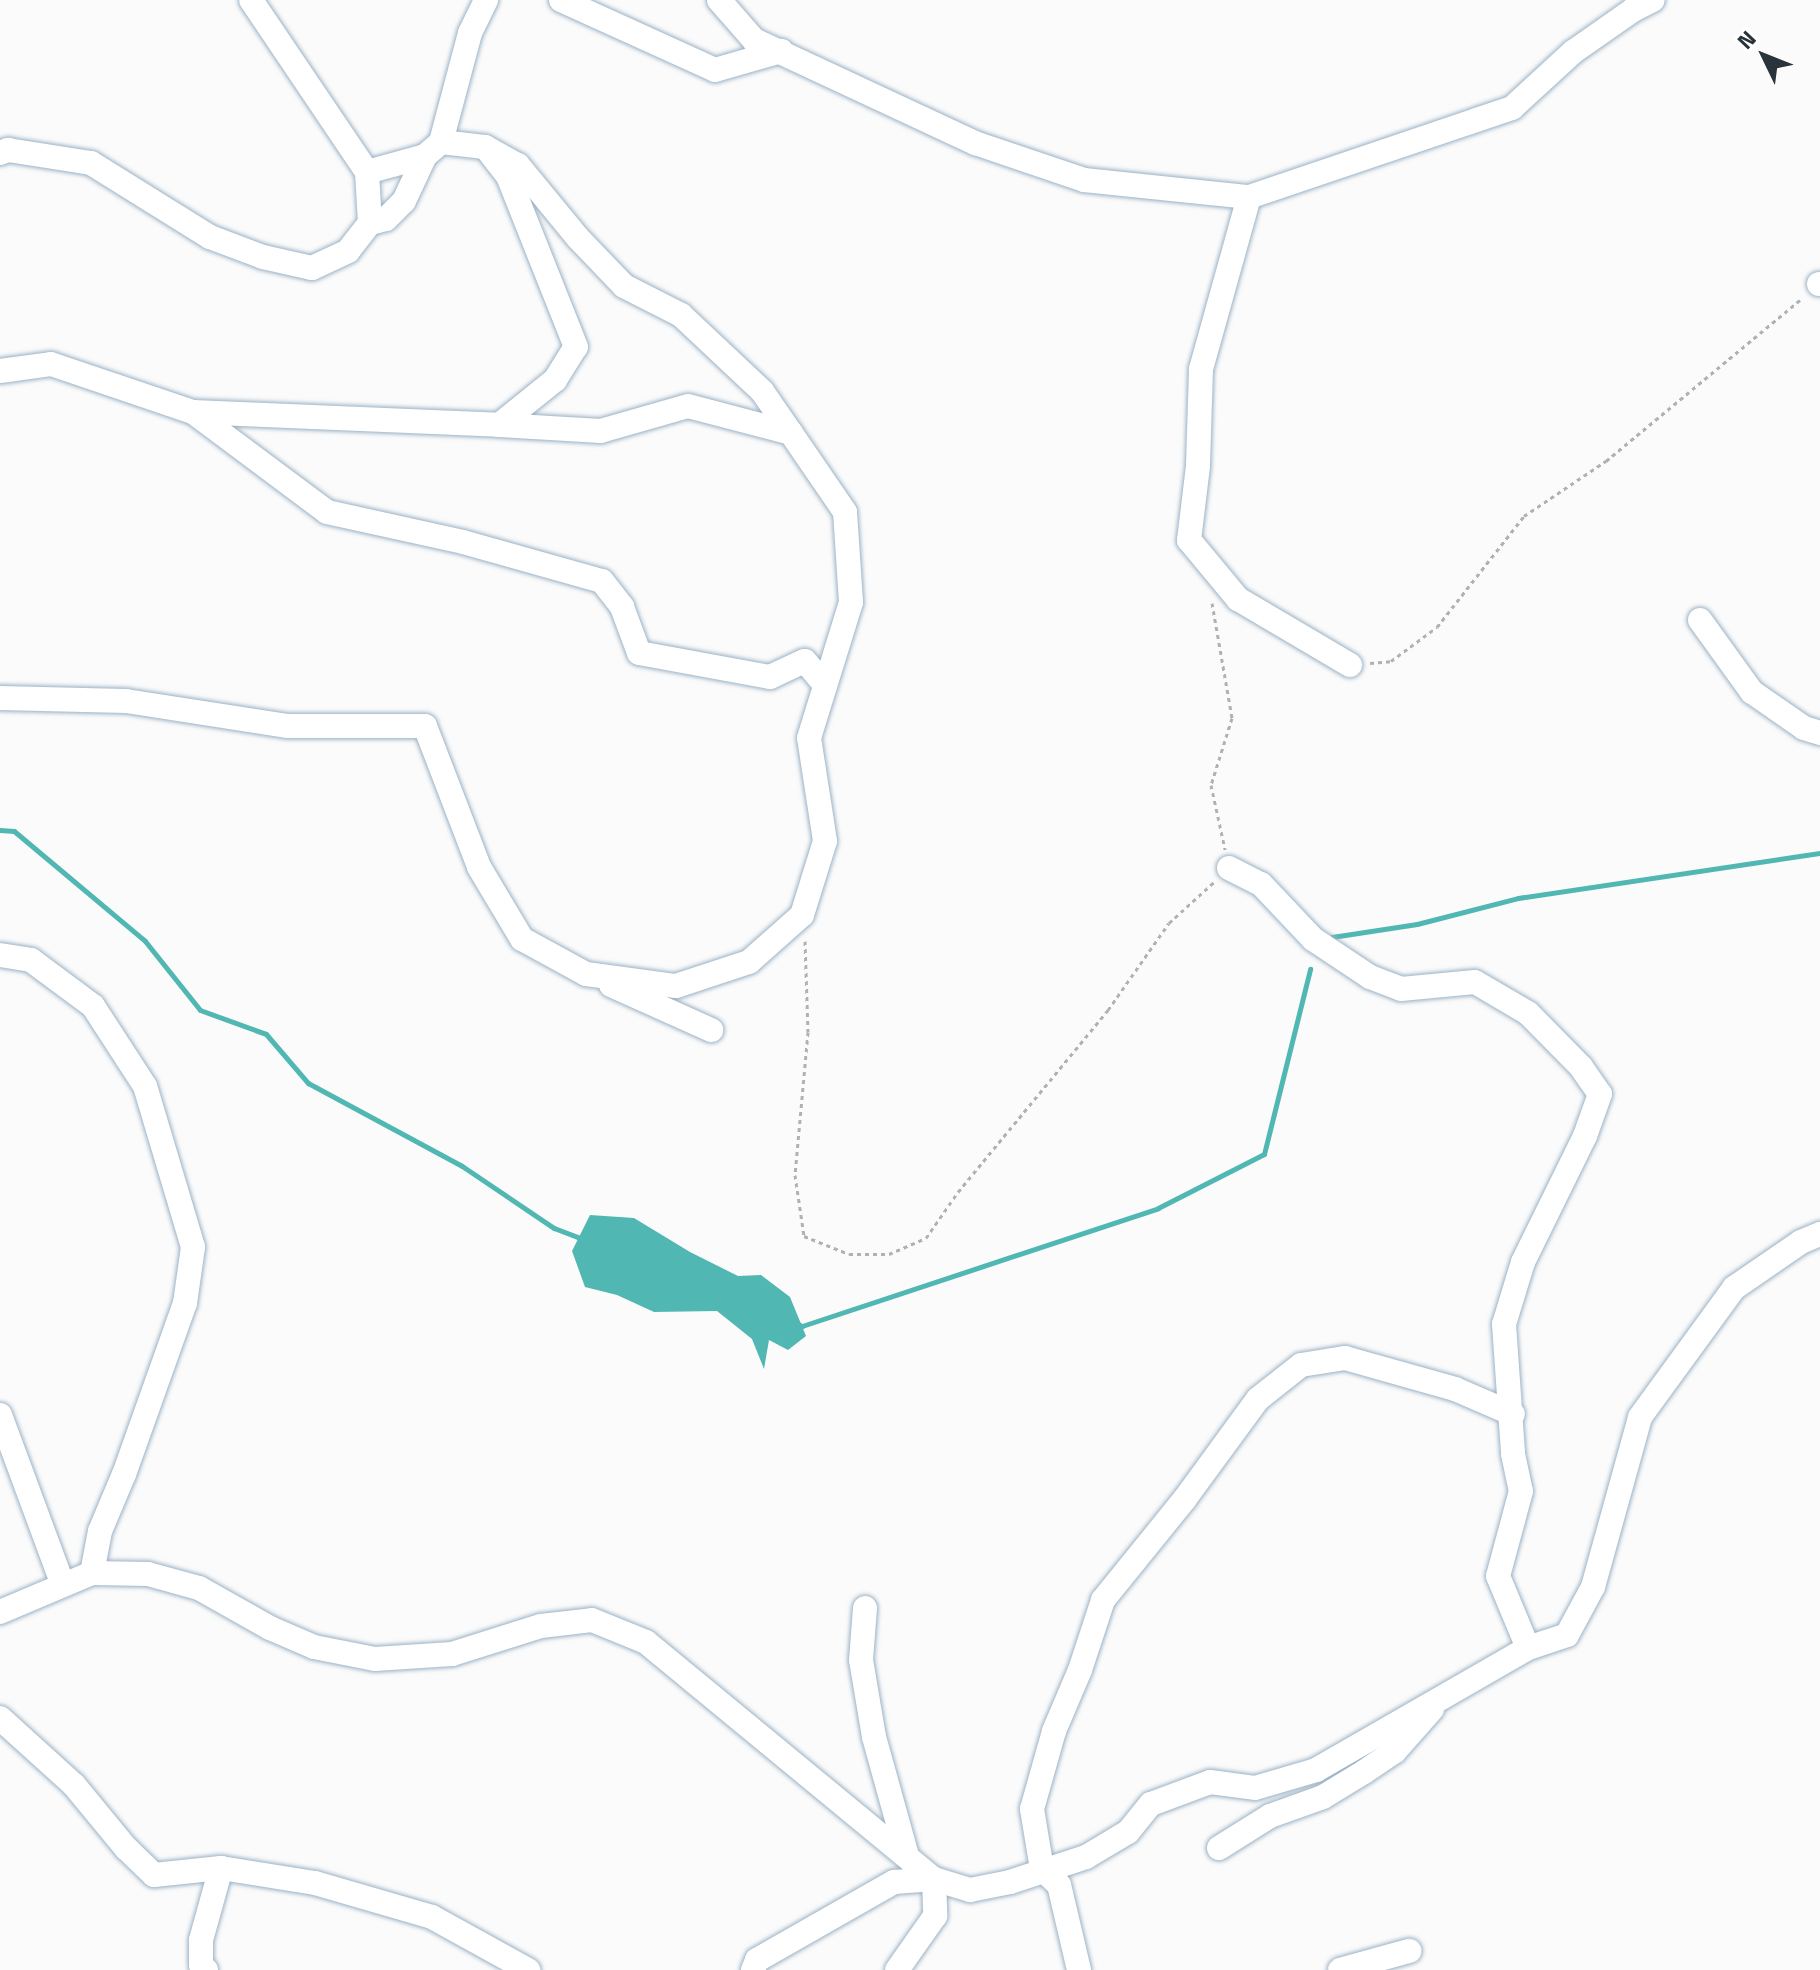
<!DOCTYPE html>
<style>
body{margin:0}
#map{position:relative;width:1820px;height:1970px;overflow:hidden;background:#fbfbfb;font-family:"Titillium Web",sans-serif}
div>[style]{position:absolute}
.water>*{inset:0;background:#51b7b3}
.stream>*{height:5px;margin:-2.5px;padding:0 2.5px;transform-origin:2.5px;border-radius:2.5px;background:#51b7b3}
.path>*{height:3px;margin-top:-1.5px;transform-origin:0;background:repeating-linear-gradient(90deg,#aeb2b4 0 4px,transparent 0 8px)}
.roads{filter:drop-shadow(0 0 2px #9bb2c5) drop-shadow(0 0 2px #9bb2c5)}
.minor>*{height:24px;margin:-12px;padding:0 12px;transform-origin:12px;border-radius:12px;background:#fff}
span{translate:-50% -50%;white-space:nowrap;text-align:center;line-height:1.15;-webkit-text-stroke:6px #fff;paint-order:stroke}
.north{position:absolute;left:1724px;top:16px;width:80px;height:80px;-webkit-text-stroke:6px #fff;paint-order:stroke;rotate:313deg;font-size:22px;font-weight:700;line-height:32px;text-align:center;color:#29333a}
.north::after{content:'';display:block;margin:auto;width:28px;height:36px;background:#29333a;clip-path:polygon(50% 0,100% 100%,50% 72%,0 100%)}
</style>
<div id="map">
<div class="water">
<i style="clip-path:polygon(590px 1215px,634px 1218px,690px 1252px,738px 1276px,761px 1275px,790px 1297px,806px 1336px,788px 1350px,769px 1340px,764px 1369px,752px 1339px,717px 1311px,654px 1312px,617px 1295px,585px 1287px,572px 1251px)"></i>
</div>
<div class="stream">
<i style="left:0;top:830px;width:14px;rotate:4deg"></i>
<i style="left:14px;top:831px;width:171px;rotate:40deg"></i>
<i style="left:145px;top:941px;width:88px;rotate:51.4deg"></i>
<i style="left:200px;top:1010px;width:70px;rotate:20deg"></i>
<i style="left:266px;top:1034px;width:65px;rotate:49.4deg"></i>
<i style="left:308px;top:1083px;width:175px;rotate:28.3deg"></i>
<i style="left:462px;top:1166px;width:111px;rotate:34deg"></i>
<i style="left:554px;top:1228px;width:34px;rotate:21deg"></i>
<i style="left:1332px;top:937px;width:86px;rotate:-8.7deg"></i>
<i style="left:1417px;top:924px;width:104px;rotate:-14.4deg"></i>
<i style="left:1518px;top:898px;width:305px;rotate:-8.5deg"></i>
<i style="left:796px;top:1323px;width:7px;rotate:27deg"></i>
<i style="left:802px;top:1326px;width:375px;rotate:-18.3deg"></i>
<i style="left:1158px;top:1208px;width:119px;rotate:-27deg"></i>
<i style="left:1264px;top:1154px;width:191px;rotate:-76deg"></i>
</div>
<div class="path">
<i style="left:1212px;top:603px;width:117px;rotate:80.1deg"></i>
<i style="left:1232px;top:718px;width:70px;rotate:107.4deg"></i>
<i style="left:1211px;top:785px;width:66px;rotate:77.7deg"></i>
<i style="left:1370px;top:663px;width:21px;rotate:-5deg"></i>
<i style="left:1391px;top:661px;width:57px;rotate:-36.5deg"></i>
<i style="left:1437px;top:627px;width:141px;rotate:-51.9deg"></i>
<i style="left:1524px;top:516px;width:99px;rotate:-33.9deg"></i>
<i style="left:1606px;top:461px;width:255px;rotate:-39.7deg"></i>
<i style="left:805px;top:941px;width:91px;rotate:88.1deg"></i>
<i style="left:808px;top:1032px;width:144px;rotate:95.2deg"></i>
<i style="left:795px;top:1175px;width:62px;rotate:81.6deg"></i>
<i style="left:804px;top:1236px;width:48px;rotate:21.8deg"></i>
<i style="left:849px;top:1254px;width:40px"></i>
<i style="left:889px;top:1254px;width:40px;rotate:-23.4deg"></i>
<i style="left:926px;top:1238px;width:56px;rotate:-55.2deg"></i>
<i style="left:958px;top:1192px;width:236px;rotate:-50.5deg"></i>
<i style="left:1108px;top:1010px;width:106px;rotate:-55deg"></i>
<i style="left:1169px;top:923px;width:61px;rotate:-42.3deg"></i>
</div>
<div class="roads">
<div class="minor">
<i style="left:561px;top:0;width:169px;rotate:24.4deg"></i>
<i style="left:715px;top:70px;width:69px;rotate:-16.1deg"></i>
<i style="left:719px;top:0;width:53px;rotate:48.8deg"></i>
<i style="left:754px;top:40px;width:244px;rotate:25deg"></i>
<i style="left:975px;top:143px;width:115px;rotate:18.7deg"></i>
<i style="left:1084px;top:180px;width:166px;rotate:5.9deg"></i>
<i style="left:1249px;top:197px;width:278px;rotate:-18.7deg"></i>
<i style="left:1512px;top:108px;width:83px;rotate:-42.6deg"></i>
<i style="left:1573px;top:52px;width:73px;rotate:-35deg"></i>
<i style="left:1633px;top:10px;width:22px;rotate:-27deg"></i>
<i style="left:441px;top:142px;width:44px;rotate:6.5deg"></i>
<i style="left:485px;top:147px;width:38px;rotate:29deg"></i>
<i style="left:518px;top:165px;width:94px;rotate:50.6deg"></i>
<i style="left:578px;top:238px;width:66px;rotate:46.2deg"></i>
<i style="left:624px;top:286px;width:64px;rotate:27deg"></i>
<i style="left:681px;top:315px;width:111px;rotate:43.2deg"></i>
<i style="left:762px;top:391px;width:51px;rotate:55.4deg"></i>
<i style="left:0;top:153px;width:9px;rotate:-21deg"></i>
<i style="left:8px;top:150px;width:84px;rotate:8.9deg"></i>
<i style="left:91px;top:163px;width:140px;rotate:31.9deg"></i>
<i style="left:210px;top:237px;width:57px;rotate:20.7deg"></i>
<i style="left:263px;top:257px;width:50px;rotate:12.7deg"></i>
<i style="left:312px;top:268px;width:40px;rotate:-25deg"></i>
<i style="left:348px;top:251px;width:36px;rotate:-52deg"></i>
<i style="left:370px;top:223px;width:51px;rotate:-93.4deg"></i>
<i style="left:367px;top:172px;width:207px;rotate:-124deg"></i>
<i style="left:367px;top:172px;width:60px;rotate:-15.4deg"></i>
<i style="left:1249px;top:197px;width:179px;rotate:105.6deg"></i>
<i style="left:1201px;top:369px;width:97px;rotate:91.8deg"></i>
<i style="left:1198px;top:466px;width:75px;rotate:96.9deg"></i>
<i style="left:1189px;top:540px;width:77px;rotate:50.3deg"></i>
<i style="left:1238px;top:599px;width:130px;rotate:30.5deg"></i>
<i style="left:370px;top:223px;width:16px;rotate:-14deg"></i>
<i style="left:386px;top:219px;width:25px;rotate:-45deg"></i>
<i style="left:404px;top:201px;width:50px;rotate:-65deg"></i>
<i style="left:425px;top:156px;width:21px;rotate:-41deg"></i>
<i style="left:441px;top:142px;width:113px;rotate:-75.1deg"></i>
<i style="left:470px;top:33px;width:37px;rotate:-64deg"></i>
<i style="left:1819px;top:284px;width:1px"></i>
<i style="left:0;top:371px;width:51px;rotate:-7.8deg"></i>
<i style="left:51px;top:364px;width:150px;rotate:18.7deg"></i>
<i style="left:193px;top:412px;width:167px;rotate:36.7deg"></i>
<i style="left:327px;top:512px;width:139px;rotate:12.4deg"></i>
<i style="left:463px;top:542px;width:144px;rotate:15.7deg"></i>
<i style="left:602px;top:581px;width:33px;rotate:52deg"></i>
<i style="left:622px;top:607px;width:49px;rotate:69.7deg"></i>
<i style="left:639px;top:653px;width:133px;rotate:10.4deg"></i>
<i style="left:770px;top:677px;width:38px;rotate:-25deg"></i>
<i style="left:805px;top:661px;width:31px;rotate:50deg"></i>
<i style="left:193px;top:412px;width:306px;rotate:2.4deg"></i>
<i style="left:499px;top:425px;width:72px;rotate:-38.8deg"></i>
<i style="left:555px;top:380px;width:39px;rotate:-58deg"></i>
<i style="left:576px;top:347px;width:184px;rotate:-111.7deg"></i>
<i style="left:508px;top:176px;width:37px;rotate:-128deg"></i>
<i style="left:1700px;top:620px;width:89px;rotate:54.2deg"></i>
<i style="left:1752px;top:692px;width:63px;rotate:34.7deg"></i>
<i style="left:1804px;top:728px;width:17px;rotate:17deg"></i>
<i style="left:0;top:698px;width:126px;rotate:1.4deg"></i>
<i style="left:126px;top:701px;width:164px;rotate:8.8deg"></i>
<i style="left:288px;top:726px;width:137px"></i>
<i style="left:425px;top:726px;width:151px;rotate:69deg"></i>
<i style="left:479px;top:867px;width:84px;rotate:59.2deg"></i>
<i style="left:522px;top:939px;width:73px;rotate:28.7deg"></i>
<i style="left:586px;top:974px;width:91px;rotate:7.6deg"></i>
<i style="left:676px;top:986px;width:77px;rotate:-18.2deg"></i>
<i style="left:749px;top:962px;width:71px;rotate:-41.6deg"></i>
<i style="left:802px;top:915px;width:77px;rotate:-72.7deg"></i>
<i style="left:825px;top:841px;width:104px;rotate:-98.8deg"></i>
<i style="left:809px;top:738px;width:142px;rotate:-72.8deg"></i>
<i style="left:851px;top:602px;width:90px;rotate:-93.8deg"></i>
<i style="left:845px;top:512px;width:96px;rotate:-124.4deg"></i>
<i style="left:791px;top:433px;width:106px;rotate:-165.3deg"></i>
<i style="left:688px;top:406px;width:91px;rotate:164deg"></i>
<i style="left:601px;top:431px;width:102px;rotate:-176.6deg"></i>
<i style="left:1229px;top:868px;width:36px;rotate:27deg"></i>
<i style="left:1261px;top:884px;width:76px;rotate:46.6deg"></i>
<i style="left:1313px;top:939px;width:69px;rotate:33.7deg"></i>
<i style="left:1370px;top:977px;width:33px;rotate:21deg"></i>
<i style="left:1401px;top:989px;width:74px;rotate:-5.4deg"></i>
<i style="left:1475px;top:982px;width:61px;rotate:30.3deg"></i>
<i style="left:1528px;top:1013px;width:76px;rotate:45.5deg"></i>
<i style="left:1581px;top:1067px;width:33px;rotate:55deg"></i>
<i style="left:1600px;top:1094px;width:45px;rotate:109.7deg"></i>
<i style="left:1585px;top:1136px;width:140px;rotate:116.2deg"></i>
<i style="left:1523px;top:1262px;width:65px;rotate:107deg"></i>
<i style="left:1504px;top:1324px;width:130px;rotate:86deg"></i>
<i style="left:1513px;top:1454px;width:38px;rotate:78deg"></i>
<i style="left:1521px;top:1491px;width:88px;rotate:105.1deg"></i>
<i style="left:1498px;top:1576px;width:78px;rotate:67.4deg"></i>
<i style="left:0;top:955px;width:31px;rotate:9deg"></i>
<i style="left:31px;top:960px;width:77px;rotate:36.6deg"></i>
<i style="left:93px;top:1006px;width:95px;rotate:57deg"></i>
<i style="left:145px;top:1086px;width:168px;rotate:73.4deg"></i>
<i style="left:193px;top:1247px;width:57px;rotate:98.1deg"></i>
<i style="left:185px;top:1303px;width:182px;rotate:109.6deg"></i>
<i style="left:124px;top:1474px;width:62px;rotate:112.8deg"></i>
<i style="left:100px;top:1531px;width:43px;rotate:100.8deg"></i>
<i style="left:611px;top:985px;width:110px;rotate:24.2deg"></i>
<i style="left:0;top:1415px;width:179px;rotate:69.7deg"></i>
<i style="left:865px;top:1608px;width:52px;rotate:94.4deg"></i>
<i style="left:861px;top:1660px;width:78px;rotate:80.4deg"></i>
<i style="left:874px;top:1737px;width:123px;rotate:74.5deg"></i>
<i style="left:0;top:1612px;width:100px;rotate:-23deg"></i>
<i style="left:92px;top:1573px;width:56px;rotate:1deg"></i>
<i style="left:148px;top:1574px;width:53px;rotate:15.4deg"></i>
<i style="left:199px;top:1588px;width:81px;rotate:29.4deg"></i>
<i style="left:270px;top:1628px;width:48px;rotate:23.4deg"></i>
<i style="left:314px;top:1647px;width:62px;rotate:11.1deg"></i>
<i style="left:375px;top:1659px;width:77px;rotate:-3.7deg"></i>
<i style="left:452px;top:1654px;width:93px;rotate:-17.5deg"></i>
<i style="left:541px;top:1626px;width:51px;rotate:-6.7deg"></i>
<i style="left:592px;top:1620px;width:58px;rotate:22.2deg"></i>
<i style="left:646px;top:1642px;width:373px;rotate:39.5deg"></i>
<i style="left:934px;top:1879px;width:37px;rotate:88deg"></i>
<i style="left:935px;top:1916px;width:66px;rotate:125.1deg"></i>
<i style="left:0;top:1718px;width:100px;rotate:42.2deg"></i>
<i style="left:74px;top:1785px;width:82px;rotate:50.5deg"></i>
<i style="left:126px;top:1848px;width:39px;rotate:44deg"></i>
<i style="left:154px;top:1875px;width:67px;rotate:-6deg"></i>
<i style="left:221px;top:1868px;width:95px;rotate:9.1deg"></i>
<i style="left:315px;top:1883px;width:122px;rotate:16.2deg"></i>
<i style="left:432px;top:1917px;width:110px;rotate:28.9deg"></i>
<i style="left:1219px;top:1848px;width:60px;rotate:-32.1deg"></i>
<i style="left:1270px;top:1816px;width:56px;rotate:-19.7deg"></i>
<i style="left:1323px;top:1797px;width:48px;rotate:-31.4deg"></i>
<i style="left:1364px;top:1772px;width:37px;rotate:-34deg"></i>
<i style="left:1395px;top:1751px;width:56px;rotate:-48.6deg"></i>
<i style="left:206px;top:1970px;width:7px;rotate:-135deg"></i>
<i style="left:201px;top:1965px;width:25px;rotate:-90deg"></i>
<i style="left:201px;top:1940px;width:75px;rotate:-74.5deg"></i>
<i style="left:753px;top:1970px;width:11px;rotate:-68deg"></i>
<i style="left:757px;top:1960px;width:158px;rotate:-29.7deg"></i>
<i style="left:894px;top:1882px;width:40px;rotate:-4.3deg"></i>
<i style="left:934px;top:1879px;width:38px;rotate:17deg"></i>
<i style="left:970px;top:1890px;width:41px;rotate:-11.3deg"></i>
<i style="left:1010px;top:1882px;width:80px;rotate:-18.2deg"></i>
<i style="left:1086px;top:1857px;width:49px;rotate:-30.8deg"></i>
<i style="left:1128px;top:1832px;width:36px;rotate:-51deg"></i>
<i style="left:1151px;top:1804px;width:63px;rotate:-20.4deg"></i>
<i style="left:1210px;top:1782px;width:45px;rotate:7.6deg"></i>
<i style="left:1255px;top:1788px;width:64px;rotate:-16.4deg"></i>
<i style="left:1316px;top:1770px;width:245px;rotate:-29.9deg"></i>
<i style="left:1528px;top:1648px;width:41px;rotate:-18.4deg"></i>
<i style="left:1567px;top:1635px;width:55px;rotate:-61.6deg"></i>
<i style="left:1593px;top:1587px;width:176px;rotate:-74.5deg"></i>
<i style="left:1640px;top:1417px;width:160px;rotate:-53.9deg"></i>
<i style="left:1734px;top:1288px;width:81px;rotate:-34.5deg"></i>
<i style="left:1801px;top:1242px;width:21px;rotate:-23deg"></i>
<i style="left:1079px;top:1970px;width:87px;rotate:-103.2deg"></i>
<i style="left:1059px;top:1885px;width:23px;rotate:-137deg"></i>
<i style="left:1042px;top:1869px;width:61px;rotate:-99.5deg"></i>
<i style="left:1032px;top:1809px;width:81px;rotate:-74.2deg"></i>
<i style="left:1054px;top:1731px;width:66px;rotate:-66.9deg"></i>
<i style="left:1080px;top:1670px;width:74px;rotate:-71.8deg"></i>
<i style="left:1103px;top:1600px;width:129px;rotate:-51deg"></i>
<i style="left:1184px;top:1500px;width:125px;rotate:-53.8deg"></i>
<i style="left:1258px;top:1399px;width:55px;rotate:-38.3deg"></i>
<i style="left:1301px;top:1365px;width:45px;rotate:-9deg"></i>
<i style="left:1345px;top:1358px;width:114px;rotate:15.7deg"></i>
<i style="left:1455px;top:1389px;width:63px;rotate:23.3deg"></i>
<i style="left:1340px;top:1970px;width:72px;rotate:-15.4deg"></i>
</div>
</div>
<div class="north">N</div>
</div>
